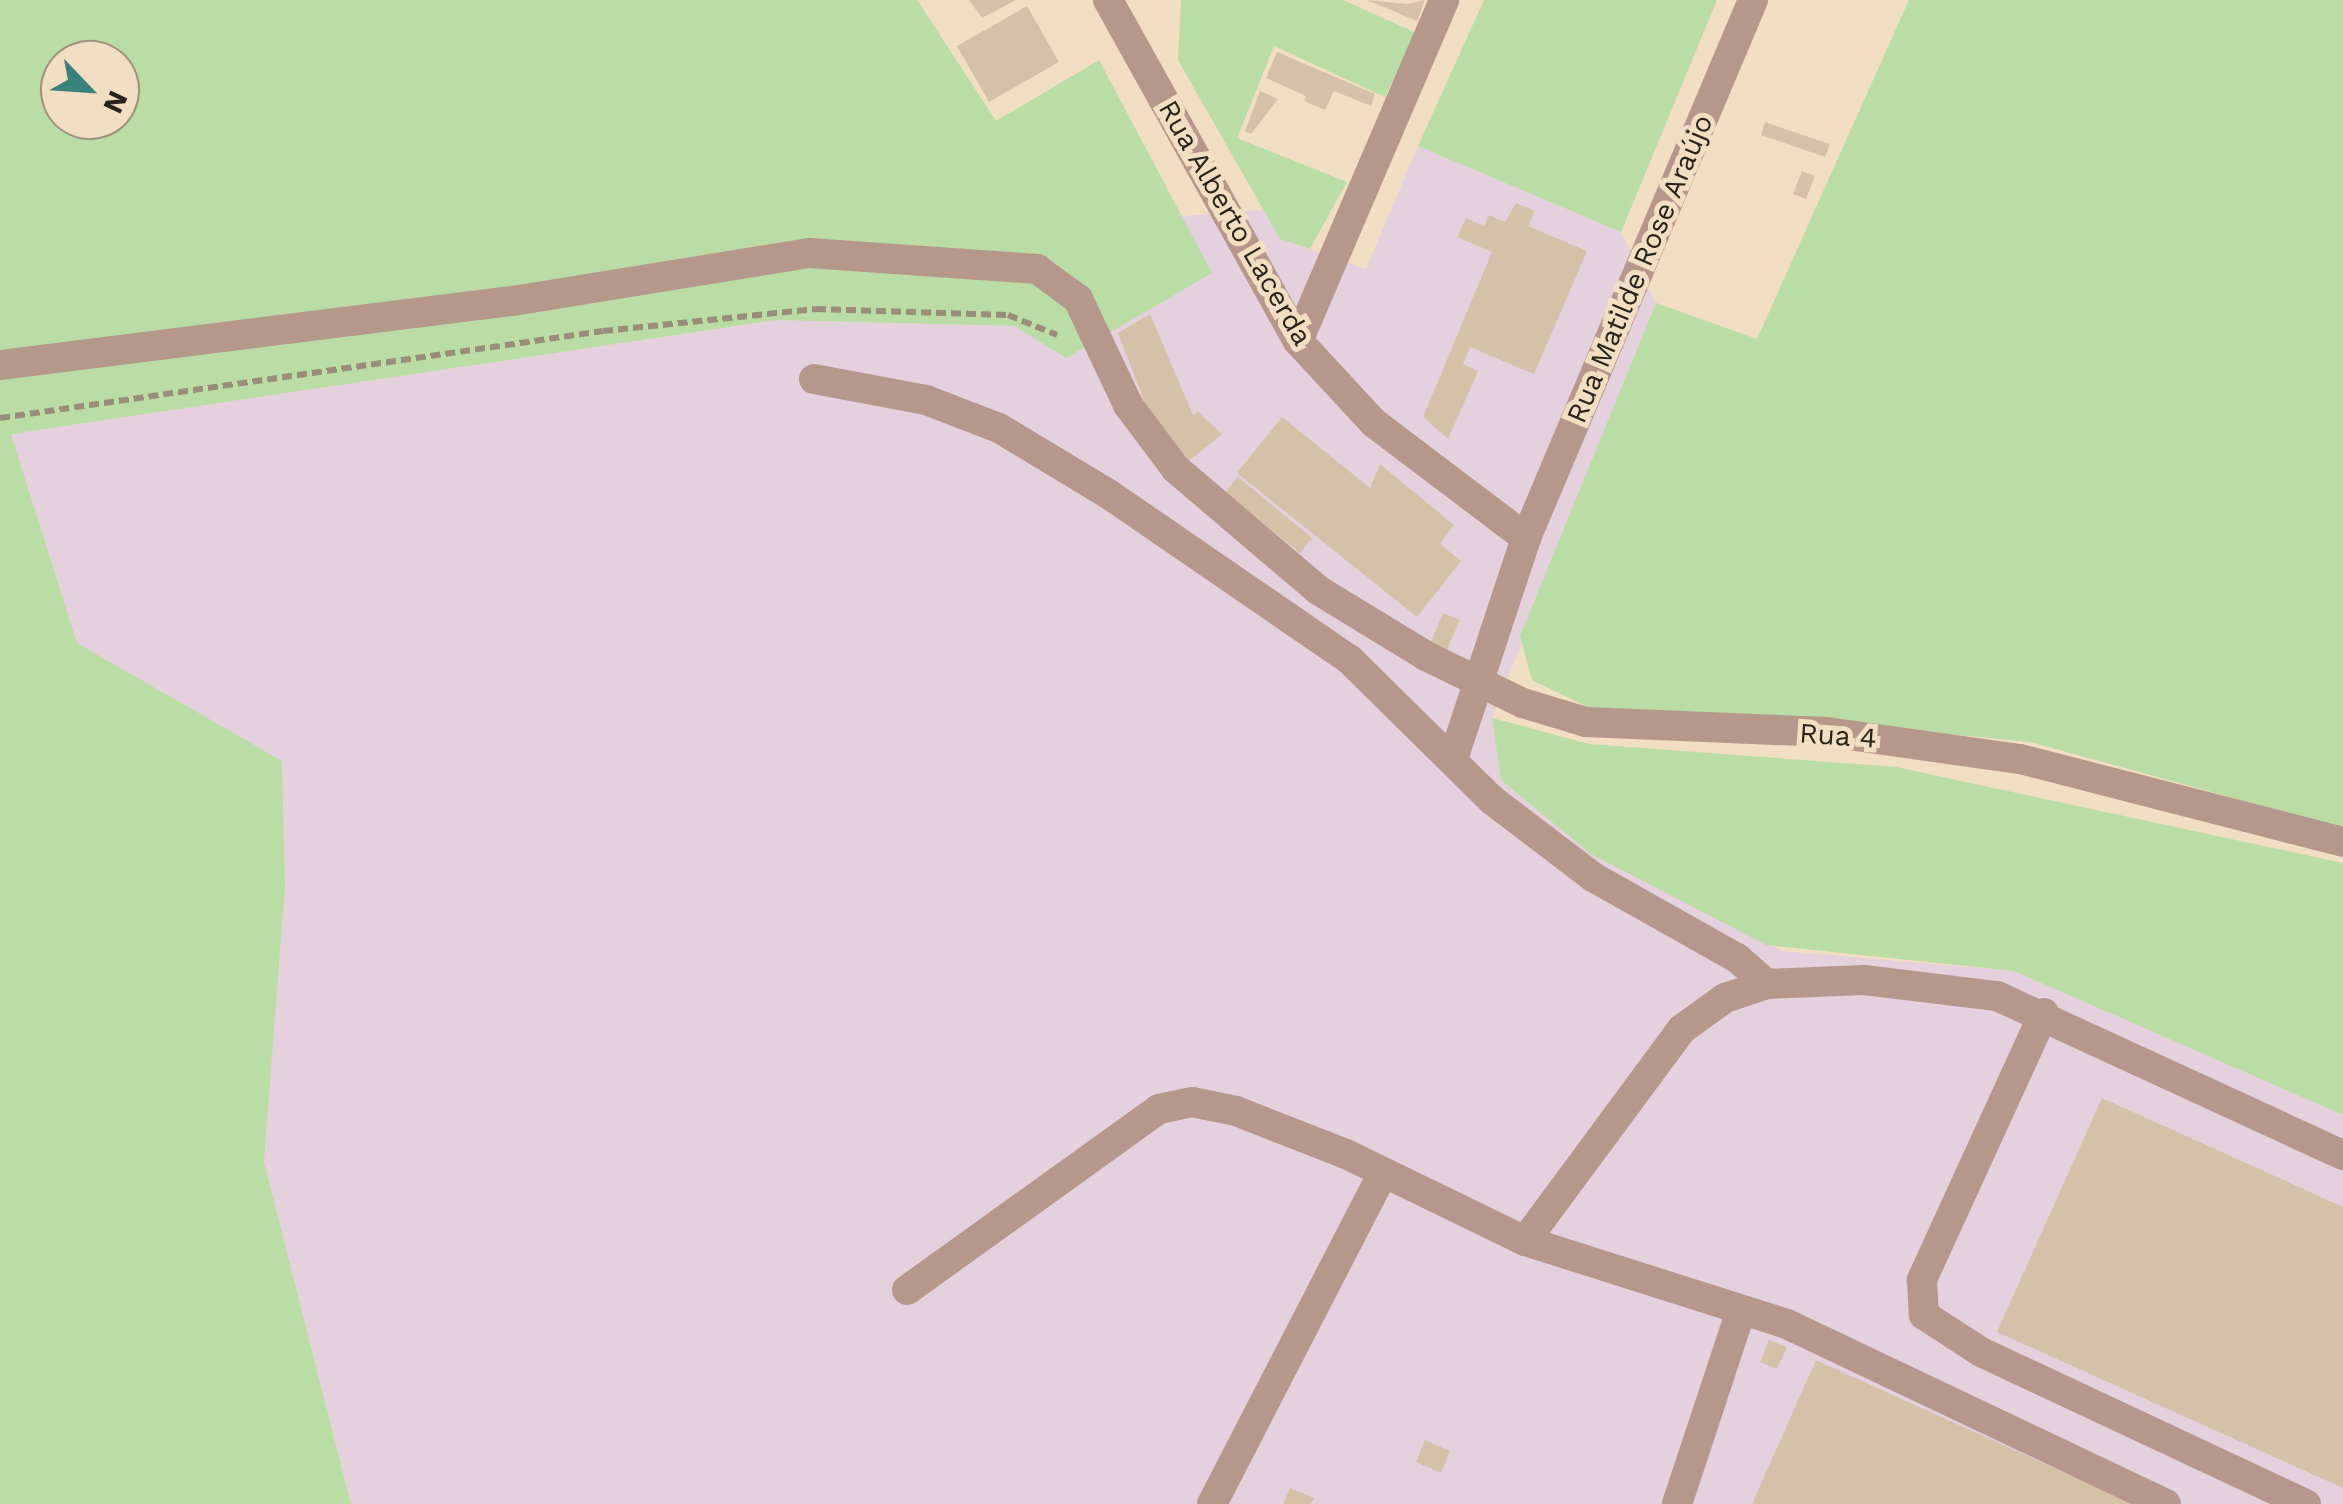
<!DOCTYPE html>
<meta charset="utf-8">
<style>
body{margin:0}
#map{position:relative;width:2343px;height:1504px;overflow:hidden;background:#f1dec3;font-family:"Work Sans",sans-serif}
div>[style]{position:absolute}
.industrial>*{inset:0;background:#e5d0de}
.green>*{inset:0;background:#badca5}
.building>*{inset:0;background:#d4c1a7}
.path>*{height:6px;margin-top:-3px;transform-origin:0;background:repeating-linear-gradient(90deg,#9a8d79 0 10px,transparent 0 15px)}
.minor>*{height:30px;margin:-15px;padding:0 15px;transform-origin:15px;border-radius:15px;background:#b6978c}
span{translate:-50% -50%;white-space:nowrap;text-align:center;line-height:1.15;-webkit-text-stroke:10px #f1dec3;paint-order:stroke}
.street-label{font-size:28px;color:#2a2319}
.north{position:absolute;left:40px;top:40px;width:100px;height:100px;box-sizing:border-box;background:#f1dec3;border:2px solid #a1937f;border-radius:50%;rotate:115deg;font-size:28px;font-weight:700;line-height:40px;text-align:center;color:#2a2319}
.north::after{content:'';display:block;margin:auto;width:35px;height:45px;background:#39817c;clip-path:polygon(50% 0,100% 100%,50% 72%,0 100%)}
</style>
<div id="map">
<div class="industrial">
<i style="clip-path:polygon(917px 0,1062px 225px,1264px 210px,1280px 239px,1366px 269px,1418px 146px,1621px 232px,1656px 303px,1492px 718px,1501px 780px,1591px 854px,1782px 951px,2014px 971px,2343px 1115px,2343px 1504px,351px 1504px,264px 1162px,285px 887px,282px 762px,77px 643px,11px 434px,776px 320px,1015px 326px)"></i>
</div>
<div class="green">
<i style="clip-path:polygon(evenodd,0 0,917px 0,996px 121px,1099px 60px,1212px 273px,1066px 358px,1015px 326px,776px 320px,11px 434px,77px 643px,282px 761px,285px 887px,264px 1162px,351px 1504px,0 1504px,0 0,60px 60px,120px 60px,120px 120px,60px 120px,60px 60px)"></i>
<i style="clip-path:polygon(1181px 0,1343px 0,1416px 33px,1385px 97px,1274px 46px,1237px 138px,1347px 182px,1310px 249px,1280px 239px,1178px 60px)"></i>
<i style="clip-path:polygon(1484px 0,1717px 0,1621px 232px,1418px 146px)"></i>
<i style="clip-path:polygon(1909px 0,2343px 0,2343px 828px,2030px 742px,1824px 722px,1604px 715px,1532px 680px,1520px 636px,1656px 303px,1757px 339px)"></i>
<i style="clip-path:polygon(1492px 718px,1589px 744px,1896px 767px,2343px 863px,2343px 1115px,2014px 971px,1766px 945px,1591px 854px,1501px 780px)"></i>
</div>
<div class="building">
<i style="clip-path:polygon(969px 0,1016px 0,982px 18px)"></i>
<i style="clip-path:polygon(1367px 0,1407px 4px,1425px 0,1417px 21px)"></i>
<i style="clip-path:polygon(1027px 6px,1059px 62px,989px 102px,957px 46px)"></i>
<i style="clip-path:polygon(1277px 52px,1375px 94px,1371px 106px,1334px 91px,1325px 110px,1304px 101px,1306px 96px,1266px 78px)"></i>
<i style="clip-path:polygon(1260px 91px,1278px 99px,1251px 134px,1245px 131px)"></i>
<i style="clip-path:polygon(1765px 122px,1830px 144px,1825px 157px,1761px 135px)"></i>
<i style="clip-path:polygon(1802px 171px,1815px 176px,1806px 199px,1793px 194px)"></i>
<i style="clip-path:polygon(1516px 203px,1535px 211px,1528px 226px,1587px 251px,1534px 374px,1470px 347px,1463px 364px,1478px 371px,1448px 439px,1423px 417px,1492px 252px,1457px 237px,1466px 218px,1484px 226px,1489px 215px,1505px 222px)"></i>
<i style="clip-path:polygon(1150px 314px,1193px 415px,1198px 412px,1222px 434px,1189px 461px,1145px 403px,1118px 333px)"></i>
<i style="clip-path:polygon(1282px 417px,1370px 488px,1380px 464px,1454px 525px,1440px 544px,1461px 561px,1417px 617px,1237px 473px)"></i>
<i style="clip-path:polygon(1238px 477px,1312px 538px,1300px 553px,1225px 492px)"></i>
<i style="clip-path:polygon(1443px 613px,1460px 620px,1446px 652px,1431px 642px)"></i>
<i style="clip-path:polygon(2102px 1098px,2343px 1207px,2343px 1488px,1997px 1332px)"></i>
<i style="clip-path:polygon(1769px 1340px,1787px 1347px,1777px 1369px,1760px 1362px)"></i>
<i style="clip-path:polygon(1816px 1360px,1886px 1392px,2134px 1504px,1752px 1504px)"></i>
<i style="clip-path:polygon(1425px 1440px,1450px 1451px,1441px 1473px,1416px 1462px)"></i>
<i style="clip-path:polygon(1290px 1488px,1314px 1498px,1311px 1504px,1283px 1504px)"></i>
</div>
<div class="path">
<i style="left:0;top:418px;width:609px;rotate:-8.21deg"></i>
<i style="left:603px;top:331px;width:214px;rotate:-5.9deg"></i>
<i style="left:816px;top:309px;width:192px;rotate:1.8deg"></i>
<i style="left:1008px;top:315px;width:53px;rotate:22.2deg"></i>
</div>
<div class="minor">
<i style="left:1108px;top:0;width:390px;rotate:60.9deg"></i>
<i style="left:1298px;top:341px;width:112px;rotate:47.2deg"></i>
<i style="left:1374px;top:423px;width:191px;rotate:37.1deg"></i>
<i style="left:1298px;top:341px;width:371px;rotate:-66.8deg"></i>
<i style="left:0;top:365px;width:523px;rotate:-7.14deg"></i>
<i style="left:519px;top:300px;width:294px;rotate:-9.2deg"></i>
<i style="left:809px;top:253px;width:229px;rotate:4deg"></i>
<i style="left:1037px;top:269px;width:51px;rotate:36.2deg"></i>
<i style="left:1078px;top:299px;width:117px;rotate:64.7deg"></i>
<i style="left:1128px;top:405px;width:80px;rotate:53.1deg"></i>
<i style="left:1176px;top:469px;width:187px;rotate:40.4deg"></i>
<i style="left:1318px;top:590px;width:127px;rotate:31.4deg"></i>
<i style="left:1426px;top:656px;width:108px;rotate:25.9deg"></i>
<i style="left:1523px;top:703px;width:66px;rotate:16.8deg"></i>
<i style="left:1586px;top:722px;width:241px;rotate:2.4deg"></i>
<i style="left:1827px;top:732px;width:195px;rotate:8deg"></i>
<i style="left:2020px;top:759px;width:333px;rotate:14.4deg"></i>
<i style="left:814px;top:379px;width:114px;rotate:10.6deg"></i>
<i style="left:926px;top:400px;width:78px;rotate:21deg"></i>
<i style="left:999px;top:428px;width:130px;rotate:31.1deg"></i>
<i style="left:1110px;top:495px;width:290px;rotate:34.5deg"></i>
<i style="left:1349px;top:659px;width:201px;rotate:44.6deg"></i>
<i style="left:1492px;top:800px;width:127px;rotate:37.3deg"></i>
<i style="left:1593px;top:877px;width:165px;rotate:29.4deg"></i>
<i style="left:1737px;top:958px;width:40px;rotate:41deg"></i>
<i style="left:1453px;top:759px;width:233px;rotate:-71.7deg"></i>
<i style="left:1526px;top:538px;width:584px;rotate:-67.12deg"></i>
<i style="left:2044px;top:1013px;width:294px;rotate:114.6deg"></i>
<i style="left:1922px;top:1280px;width:35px;rotate:87deg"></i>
<i style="left:1924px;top:1315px;width:68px;rotate:33deg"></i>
<i style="left:1981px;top:1352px;width:359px;rotate:25.1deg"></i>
<i style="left:907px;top:1290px;width:310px;rotate:-35.7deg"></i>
<i style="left:1159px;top:1109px;width:34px;rotate:-12deg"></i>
<i style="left:1192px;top:1102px;width:45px;rotate:11.6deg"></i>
<i style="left:1236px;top:1111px;width:118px;rotate:21.4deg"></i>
<i style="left:1346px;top:1154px;width:199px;rotate:25.9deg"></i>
<i style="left:1212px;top:1504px;width:373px;rotate:-62.7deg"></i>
<i style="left:1677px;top:1504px;width:203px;rotate:-71.7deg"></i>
<i style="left:2166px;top:1504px;width:420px;rotate:-154.6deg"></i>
<i style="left:1787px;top:1324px;width:275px;rotate:-162.4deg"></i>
<i style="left:1525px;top:1241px;width:264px;rotate:-53.5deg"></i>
<i style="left:1682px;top:1029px;width:53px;rotate:-35.8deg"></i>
<i style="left:1725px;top:998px;width:44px;rotate:-18.4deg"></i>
<i style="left:1767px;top:984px;width:97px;rotate:-2.4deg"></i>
<i style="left:1864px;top:980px;width:134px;rotate:6.9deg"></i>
<i style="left:1997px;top:996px;width:381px;rotate:24.7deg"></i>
</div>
<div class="street-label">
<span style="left:1235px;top:223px;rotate:60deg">Rua Alberto Lacerda</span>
<span style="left:1640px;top:269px;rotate:-67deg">Rua Matilde Rose Araújo</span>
<span style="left:1838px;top:736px;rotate:4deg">Rua 4</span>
</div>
<div class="north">N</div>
</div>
